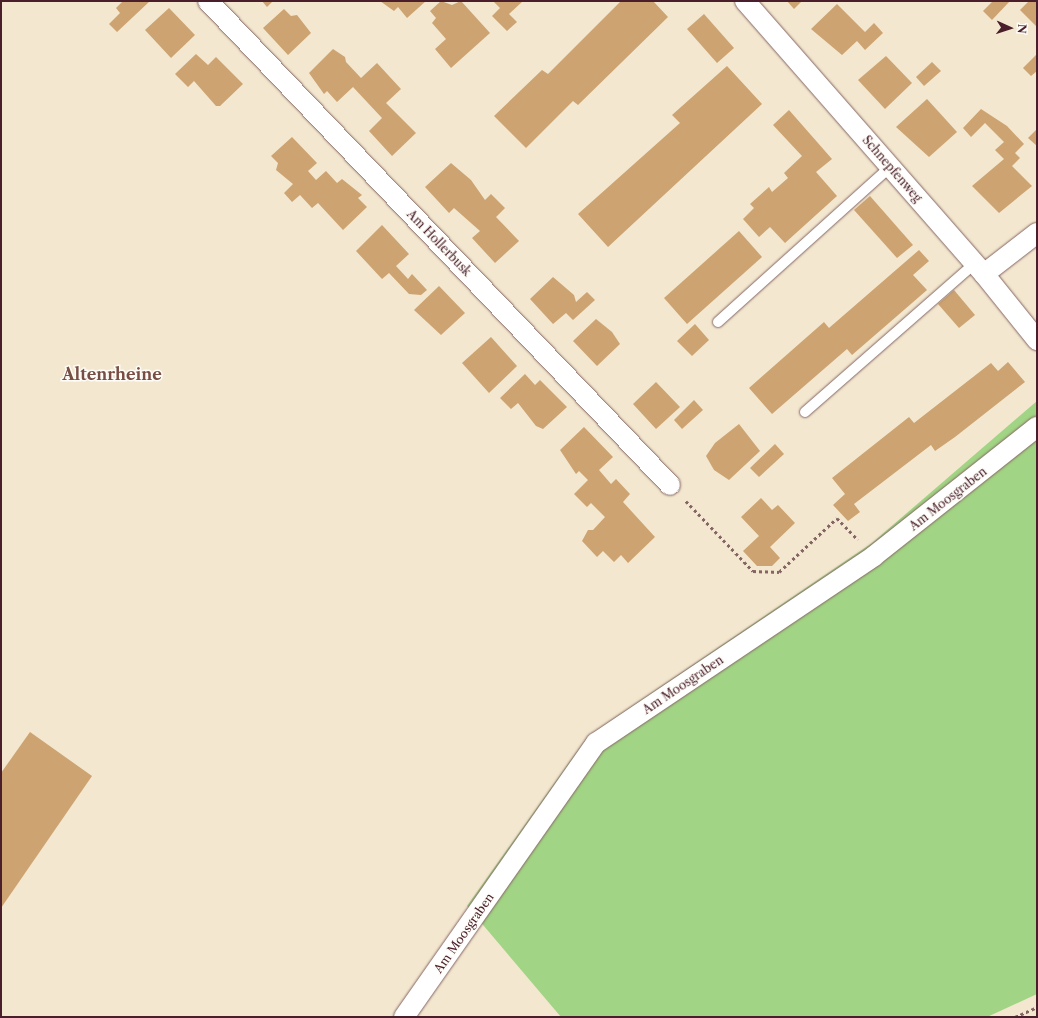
<!DOCTYPE html>
<style>
body{margin:0}
#map{position:relative;width:1038px;height:1018px;overflow:hidden;background:#f3e7cf;font-family:"Libre Caslon Text",serif}
div>[style]{position:absolute}
.green>*{inset:0;background:#a1d484}
.building>*{inset:0;background:#cca371}
.path>*{height:2.5px;margin-top:-1.25px;transform-origin:0;background:repeating-linear-gradient(90deg,#856564 0 3px,transparent 0 6px)}
.roads{filter:drop-shadow(0 0 1px #856564) drop-shadow(0 0 1px #856564)}
.lane>*{height:10px;margin:-5px;padding:0 5px;transform-origin:5px;border-radius:5px;background:#fff}
.street>*{height:20px;margin:-10px;padding:0 10px;transform-origin:10px;border-radius:10px;background:#fff}
span{translate:-50% -50%;white-space:nowrap;text-align:center;line-height:1.15;-webkit-text-stroke:3px #fdfcf7;paint-order:stroke}
.street-label{font-size:12px;color:#4a1f2b}
.district-label{font-size:16px;color:#784d44;font-weight:700}
.frame{position:absolute;inset:0;border:2px solid #4a1f2b;pointer-events:none}
.north{position:absolute;left:990px;top:8px;width:40px;height:40px;-webkit-text-stroke:3px #fdfcf7;paint-order:stroke;rotate:93deg;font-size:11px;font-weight:700;line-height:16px;text-align:center;color:#4a1f2b}
.north::after{content:'';display:block;margin:auto;width:14px;height:18px;background:#4a1f2b;clip-path:polygon(50% 0,100% 100%,50% 72%,0 100%)}
</style>
<div id="map">
<div class="green">
<i style="clip-path:polygon(1037px 401px,1037px 994px,987px 1017px,561px 1017px,467px 906px,588px 736px,872px 543px)"></i>
</div>
<div class="building">
<i style="clip-path:polygon(123px 1px,150px 1px,117px 32px,109px 24px,120px 13px,116px 8px)"></i>
<i style="clip-path:polygon(262px 1px,273px 1px,267px 7px)"></i>
<i style="clip-path:polygon(380px 1px,426px 1px,407px 18px,398px 7px,394px 11px)"></i>
<i style="clip-path:polygon(441px 1px,452px 5px,461px 1px,490px 33px,451px 68px,435px 49px,446px 39px,432px 23px,436px 18px,430px 11px)"></i>
<i style="clip-path:polygon(493px 1px,523px 1px,509px 14px,517px 22px,507px 31px,492px 16px,500px 8px)"></i>
<i style="clip-path:polygon(621px 1px,653px 1px,668px 17px,578px 105px,573px 101px,526px 148px,494px 116px,542px 70px,548px 74px)"></i>
<i style="clip-path:polygon(787px 1px,802px 1px,794px 9px)"></i>
<i style="clip-path:polygon(993px 1px,1010px 1px,992px 20px,983px 11px)"></i>
<i style="clip-path:polygon(1029px 1px,1037px 1px,1037px 27px,1020px 10px)"></i>
<i style="clip-path:polygon(837px 4px,865px 32px,874px 23px,883px 33px,865px 50px,857px 41px,842px 55px,811px 29px)"></i>
<i style="clip-path:polygon(169px 8px,195px 35px,171px 58px,145px 30px)"></i>
<i style="clip-path:polygon(284px 9px,291px 16px,297px 15px,311px 33px,288px 55px,263px 28px)"></i>
<i style="clip-path:polygon(704px 14px,734px 48px,717px 63px,687px 29px)"></i>
<i style="clip-path:polygon(333px 49px,345px 57px,346px 62px,361px 78px,377px 63px,401px 89px,386px 103px,416px 133px,392px 156px,369px 131px,382px 118px,353px 87px,337px 102px,327px 91px,324px 94px,309px 73px)"></i>
<i style="clip-path:polygon(196px 54px,208px 65px,216px 57px,243px 84px,220px 106px,216px 106px,194px 81px,188px 87px,175px 74px)"></i>
<i style="clip-path:polygon(1037px 54px,1037px 71px,1031px 76px,1023px 68px)"></i>
<i style="clip-path:polygon(886px 56px,912px 83px,885px 109px,858px 80px)"></i>
<i style="clip-path:polygon(932px 62px,941px 71px,924px 86px,916px 77px)"></i>
<i style="clip-path:polygon(727px 66px,762px 104px,608px 247px,578px 214px,680px 123px,672px 115px)"></i>
<i style="clip-path:polygon(927px 99px,957px 132px,929px 157px,896px 127px)"></i>
<i style="clip-path:polygon(981px 109px,1007px 126px,1024px 144px,1015px 153px,1020px 158px,1012px 166px,1032px 186px,999px 213px,972px 186px,1004px 159px,995px 150px,1004px 142px,985px 123px,971px 137px,963px 128px)"></i>
<i style="clip-path:polygon(789px 110px,832px 159px,816px 172px,837px 196px,785px 243px,770px 227px,759px 237px,743px 219px,754px 208px,750px 204px,769px 187px,772px 192px,788px 178px,784px 173px,802px 156px,773px 125px)"></i>
<i style="clip-path:polygon(1037px 129px,1037px 146px,1028px 138px)"></i>
<i style="clip-path:polygon(292px 137px,317px 163px,308px 171px,316px 180px,326px 171px,337px 183px,342px 179px,362px 195px,358px 198px,367px 207px,343px 230px,318px 203px,312px 208px,300px 195px,292px 202px,284px 193px,293px 184px,276px 170px,278px 163px,271px 156px)"></i>
<i style="clip-path:polygon(451px 163px,471px 180px,485px 200px,491px 194px,505px 208px,496px 217px,519px 241px,495px 263px,472px 238px,480px 231px,454px 208px,449px 213px,425px 187px)"></i>
<i style="clip-path:polygon(870px 196px,913px 245px,897px 258px,854px 210px)"></i>
<i style="clip-path:polygon(382px 225px,409px 254px,396px 266px,408px 279px,412px 274px,427px 290px,421px 295px,409px 294px,389px 273px,382px 279px,356px 251px)"></i>
<i style="clip-path:polygon(739px 231px,762px 257px,687px 324px,664px 298px)"></i>
<i style="clip-path:polygon(919px 250px,929px 261px,913px 275px,927px 290px,852px 355px,847px 349px,772px 414px,749px 388px,824px 322px,829px 328px)"></i>
<i style="clip-path:polygon(553px 277px,574px 295px,576px 302px,587px 292px,595px 300px,573px 320px,566px 313px,553px 324px,530px 299px)"></i>
<i style="clip-path:polygon(439px 286px,465px 313px,441px 335px,414px 310px)"></i>
<i style="clip-path:polygon(954px 290px,975px 315px,959px 328px,938px 304px)"></i>
<i style="clip-path:polygon(596px 319px,612px 332px,620px 344px,597px 366px,573px 341px)"></i>
<i style="clip-path:polygon(695px 324px,709px 340px,692px 356px,677px 341px)"></i>
<i style="clip-path:polygon(491px 337px,517px 366px,489px 393px,462px 363px)"></i>
<i style="clip-path:polygon(1008px 362px,1025px 382px,955px 437px,935px 451px,931px 445px,854px 504px,860px 512px,848px 521px,833px 505px,845px 494px,832px 478px,909px 417px,914px 423px,991px 363px,998px 371px)"></i>
<i style="clip-path:polygon(525px 374px,535px 385px,540px 380px,567px 407px,543px 429px,536px 426px,518px 403px,511px 409px,500px 398px)"></i>
<i style="clip-path:polygon(656px 382px,680px 407px,656px 429px,633px 404px)"></i>
<i style="clip-path:polygon(694px 400px,703px 410px,682px 429px,674px 420px)"></i>
<i style="clip-path:polygon(739px 424px,760px 451px,729px 480px,714px 470px,706px 456px,715px 443px)"></i>
<i style="clip-path:polygon(584px 427px,613px 457px,599px 470px,611px 484px,616px 479px,630px 494px,623px 502px,655px 537px,628px 563px,621px 555px,614px 562px,603px 551px,597px 557px,582px 541px,588px 530px,593px 530px,605px 517px,591px 503px,587px 507px,574px 494px,588px 480px,579px 471px,576px 474px,560px 450px)"></i>
<i style="clip-path:polygon(775px 444px,784px 454px,759px 477px,750px 468px)"></i>
<i style="clip-path:polygon(761px 498px,772px 510px,778px 505px,795px 523px,770px 547px,780px 558px,772px 566px,757px 566px,743px 551px,759px 536px,741px 517px)"></i>
<i style="clip-path:polygon(30px 732px,92px 776px,1px 908px,1px 773px)"></i>
</div>
<div class="path">
<i style="left:686px;top:501px;width:97px;rotate:46.3deg"></i>
<i style="left:753px;top:571px;width:26px;rotate:2deg"></i>
<i style="left:779px;top:572px;width:79px;rotate:-43deg"></i>
<i style="left:837px;top:518px;width:30px;rotate:46deg"></i>
<i style="left:1015px;top:1017px;width:24px;rotate:-24deg"></i>
</div>
<div class="roads">
<div class="lane">
<i style="left:718px;top:322px;width:232px;rotate:-42deg"></i>
<i style="left:805px;top:412px;width:226px;rotate:-41.2deg"></i>
</div>
<div class="street">
<i style="left:208px;top:1px;width:669px;rotate:46.33deg"></i>
<i style="left:745px;top:1px;width:363px;rotate:48.8deg"></i>
<i style="left:984px;top:274px;width:85px;rotate:51.2deg"></i>
<i style="left:984px;top:274px;width:67px;rotate:-37.7deg"></i>
<i style="left:404px;top:1017px;width:335px;rotate:-55deg"></i>
<i style="left:596px;top:743px;width:335px;rotate:-33.9deg"></i>
<i style="left:874px;top:556px;width:208px;rotate:-38.4deg"></i>
</div>
</div>
<div class="street-label">
<span style="left:892px;top:169px;rotate:49deg">Schnepfenweg</span>
<span style="left:439px;top:243px;rotate:46deg">Am Hollerbusk</span>
<span style="left:948px;top:499px;rotate:-38deg">Am Moosgraben</span>
<span style="left:683px;top:685px;rotate:-34deg">Am Moosgraben</span>
<span style="left:464px;top:933px;rotate:-55deg">Am Moosgraben</span>
</div>
<div class="district-label">
<span style="left:112px;top:374px">Altenrheine</span>
</div>
<div class="frame"></div>
<div class="north">N</div>
</div>
